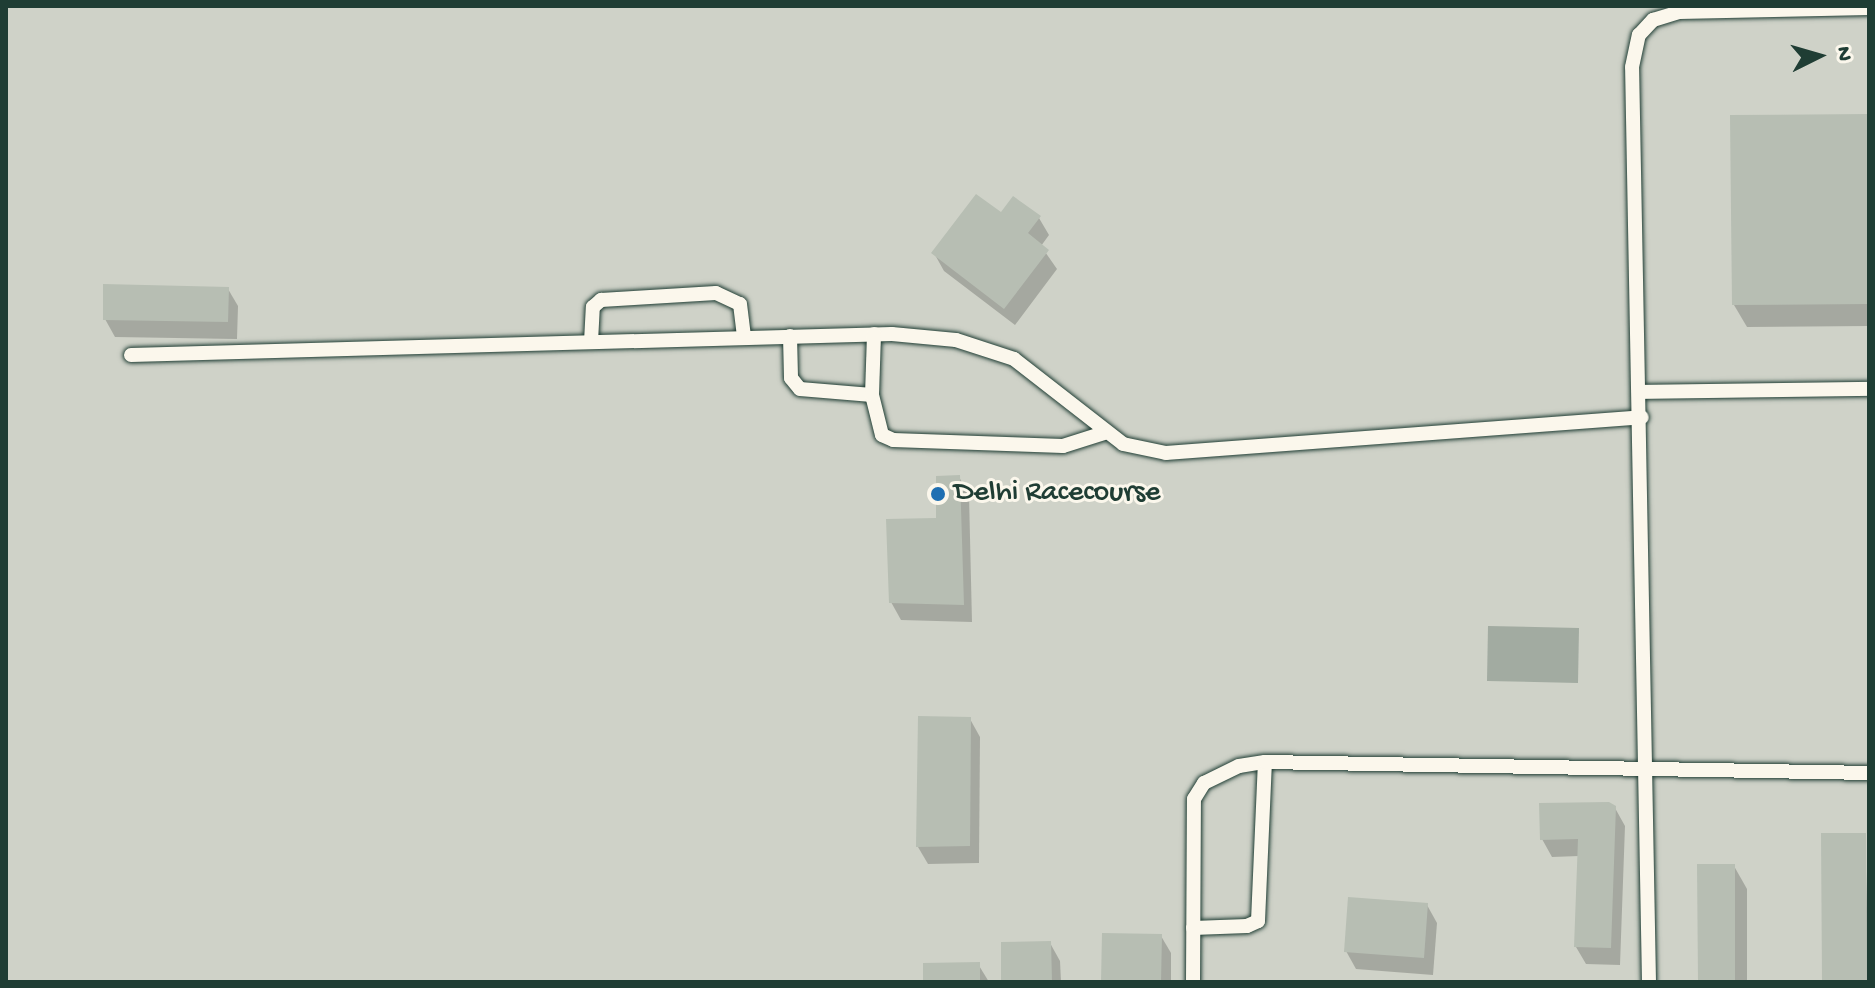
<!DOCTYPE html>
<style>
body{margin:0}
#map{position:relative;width:1875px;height:988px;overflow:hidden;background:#f2f0e5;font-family:"Gochi Hand",sans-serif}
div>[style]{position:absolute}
.green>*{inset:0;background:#cfd2c8}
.water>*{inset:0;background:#a2aba1}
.shadow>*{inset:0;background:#0003}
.building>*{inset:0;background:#b7beb3}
.roads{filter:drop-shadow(0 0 2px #1f3d34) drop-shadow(0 0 2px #1f3d34)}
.service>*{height:14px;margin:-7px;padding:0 7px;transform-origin:7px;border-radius:7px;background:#fbf7ec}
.dots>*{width:22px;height:22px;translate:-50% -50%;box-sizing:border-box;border:4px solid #fbf7ec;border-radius:50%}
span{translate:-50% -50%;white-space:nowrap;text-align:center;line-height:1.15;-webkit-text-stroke:6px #fbf7ec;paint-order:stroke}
.poi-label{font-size:30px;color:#1f3d34}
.left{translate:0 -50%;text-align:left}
.frame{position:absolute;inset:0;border:8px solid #1f3d34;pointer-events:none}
.north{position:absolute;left:1779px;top:16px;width:80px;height:80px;-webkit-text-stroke:6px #fbf7ec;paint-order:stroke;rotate:85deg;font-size:22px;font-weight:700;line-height:32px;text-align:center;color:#1f3d34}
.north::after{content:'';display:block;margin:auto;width:28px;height:36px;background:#1f3d34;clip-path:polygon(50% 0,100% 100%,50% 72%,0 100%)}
</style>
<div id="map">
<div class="green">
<i style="clip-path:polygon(6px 6px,1869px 6px,1869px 982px,6px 982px)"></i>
</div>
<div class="water">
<i style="clip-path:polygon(1488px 626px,1579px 628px,1578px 683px,1487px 681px)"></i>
</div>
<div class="shadow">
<i style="clip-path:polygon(1869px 116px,1869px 326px,1747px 327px,1734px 305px)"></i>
<i style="clip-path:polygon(1001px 215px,1039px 218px,1049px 235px,1041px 246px,1057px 269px,1015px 325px,944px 271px,934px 253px)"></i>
<i style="clip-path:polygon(228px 289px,238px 306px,237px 339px,115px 337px,105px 319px)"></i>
<i style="clip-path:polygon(959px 477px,969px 495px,972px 622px,901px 620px,891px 602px)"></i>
<i style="clip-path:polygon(970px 719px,980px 737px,979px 863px,928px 864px,918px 847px)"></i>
<i style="clip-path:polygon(1615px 808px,1625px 826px,1620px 965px,1586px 964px,1576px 947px,1579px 856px,1552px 857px,1542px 839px)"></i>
<i style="clip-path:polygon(1865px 835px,1869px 982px,1824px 982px)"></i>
<i style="clip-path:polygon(1734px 866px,1747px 889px,1747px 982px,1700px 982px)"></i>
<i style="clip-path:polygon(1427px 905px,1437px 923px,1433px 975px,1356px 969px,1346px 951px)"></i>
<i style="clip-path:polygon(1161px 936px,1171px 953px,1171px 982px,1103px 982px)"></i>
<i style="clip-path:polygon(1050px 943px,1060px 961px,1061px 982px,1003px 982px)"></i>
<i style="clip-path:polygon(978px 964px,989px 982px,925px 982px)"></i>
</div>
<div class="building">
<i style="clip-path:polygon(1869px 114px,1869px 304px,1732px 305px,1730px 115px)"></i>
<i style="clip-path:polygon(976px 194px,1001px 212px,1013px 196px,1041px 216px,1028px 233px,1049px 250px,1004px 309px,931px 253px)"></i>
<i style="clip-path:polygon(103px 284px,229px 287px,228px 322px,103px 320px)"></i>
<i style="clip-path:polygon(960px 475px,964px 605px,889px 603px,886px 519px,936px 518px,936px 476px)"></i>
<i style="clip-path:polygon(918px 716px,971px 717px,970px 846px,916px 847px)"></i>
<i style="clip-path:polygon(1609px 802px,1616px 806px,1611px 948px,1574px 947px,1578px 839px,1540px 840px,1539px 803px)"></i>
<i style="clip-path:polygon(1821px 833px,1866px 833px,1867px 982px,1822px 982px)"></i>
<i style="clip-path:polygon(1697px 864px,1735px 864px,1735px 982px,1698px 982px)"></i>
<i style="clip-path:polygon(1348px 897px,1428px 903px,1424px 958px,1344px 952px)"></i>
<i style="clip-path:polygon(1102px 933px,1162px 934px,1161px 982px,1101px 982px)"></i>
<i style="clip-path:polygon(1051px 941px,1052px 982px,1001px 982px,1001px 942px)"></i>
<i style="clip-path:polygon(980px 962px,980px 982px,923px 982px,923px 963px)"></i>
</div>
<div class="roads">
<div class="service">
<i style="left:790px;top:336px;width:42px;rotate:88.6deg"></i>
<i style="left:791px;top:378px;width:14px;rotate:51deg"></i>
<i style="left:800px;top:389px;width:72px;rotate:4.8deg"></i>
<i style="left:872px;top:395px;width:41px;rotate:76deg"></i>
<i style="left:882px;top:435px;width:12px;rotate:24deg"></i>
<i style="left:893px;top:440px;width:170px;rotate:2deg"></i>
<i style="left:1063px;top:446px;width:43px;rotate:-17.6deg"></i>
<i style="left:591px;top:342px;width:35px;rotate:-87deg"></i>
<i style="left:593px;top:307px;width:11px;rotate:-41deg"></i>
<i style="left:601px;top:300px;width:115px;rotate:-3.5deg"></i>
<i style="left:716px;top:293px;width:26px;rotate:25deg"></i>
<i style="left:740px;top:304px;width:34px;rotate:83deg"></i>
<i style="left:131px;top:355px;width:761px;rotate:-1.58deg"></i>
<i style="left:892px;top:334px;width:64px;rotate:5.4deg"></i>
<i style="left:956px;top:340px;width:61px;rotate:18.1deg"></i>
<i style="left:1014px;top:359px;width:138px;rotate:37.9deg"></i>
<i style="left:1123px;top:444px;width:44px;rotate:11.8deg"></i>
<i style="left:1166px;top:453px;width:477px;rotate:-4.3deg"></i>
<i style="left:1641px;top:392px;width:228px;rotate:-0.8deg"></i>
<i style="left:872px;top:395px;width:61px;rotate:-88.1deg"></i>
<i style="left:1193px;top:928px;width:54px;rotate:-2.1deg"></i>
<i style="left:1247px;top:926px;width:12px;rotate:-24deg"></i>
<i style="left:1258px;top:921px;width:159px;rotate:-87.5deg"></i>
<i style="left:1193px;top:982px;width:183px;rotate:-89.7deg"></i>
<i style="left:1194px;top:799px;width:19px;rotate:-58deg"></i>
<i style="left:1204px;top:783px;width:39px;rotate:-26deg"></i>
<i style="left:1239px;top:766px;width:26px;rotate:-9deg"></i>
<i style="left:1265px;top:762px;width:604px;rotate:1.04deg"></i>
<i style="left:1649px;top:982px;width:915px;rotate:-91.06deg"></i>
<i style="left:1632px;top:67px;width:33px;rotate:-78deg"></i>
<i style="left:1639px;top:35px;width:21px;rotate:-47deg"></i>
<i style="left:1653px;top:20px;width:27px;rotate:-17deg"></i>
<i style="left:1679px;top:12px;width:190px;rotate:-1.2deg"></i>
</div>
</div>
<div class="dots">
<i style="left:938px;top:494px;background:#1f6fb2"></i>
</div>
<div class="poi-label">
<span class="left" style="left:954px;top:494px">Delhi Racecourse</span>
</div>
<div class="frame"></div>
<div class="north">N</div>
</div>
